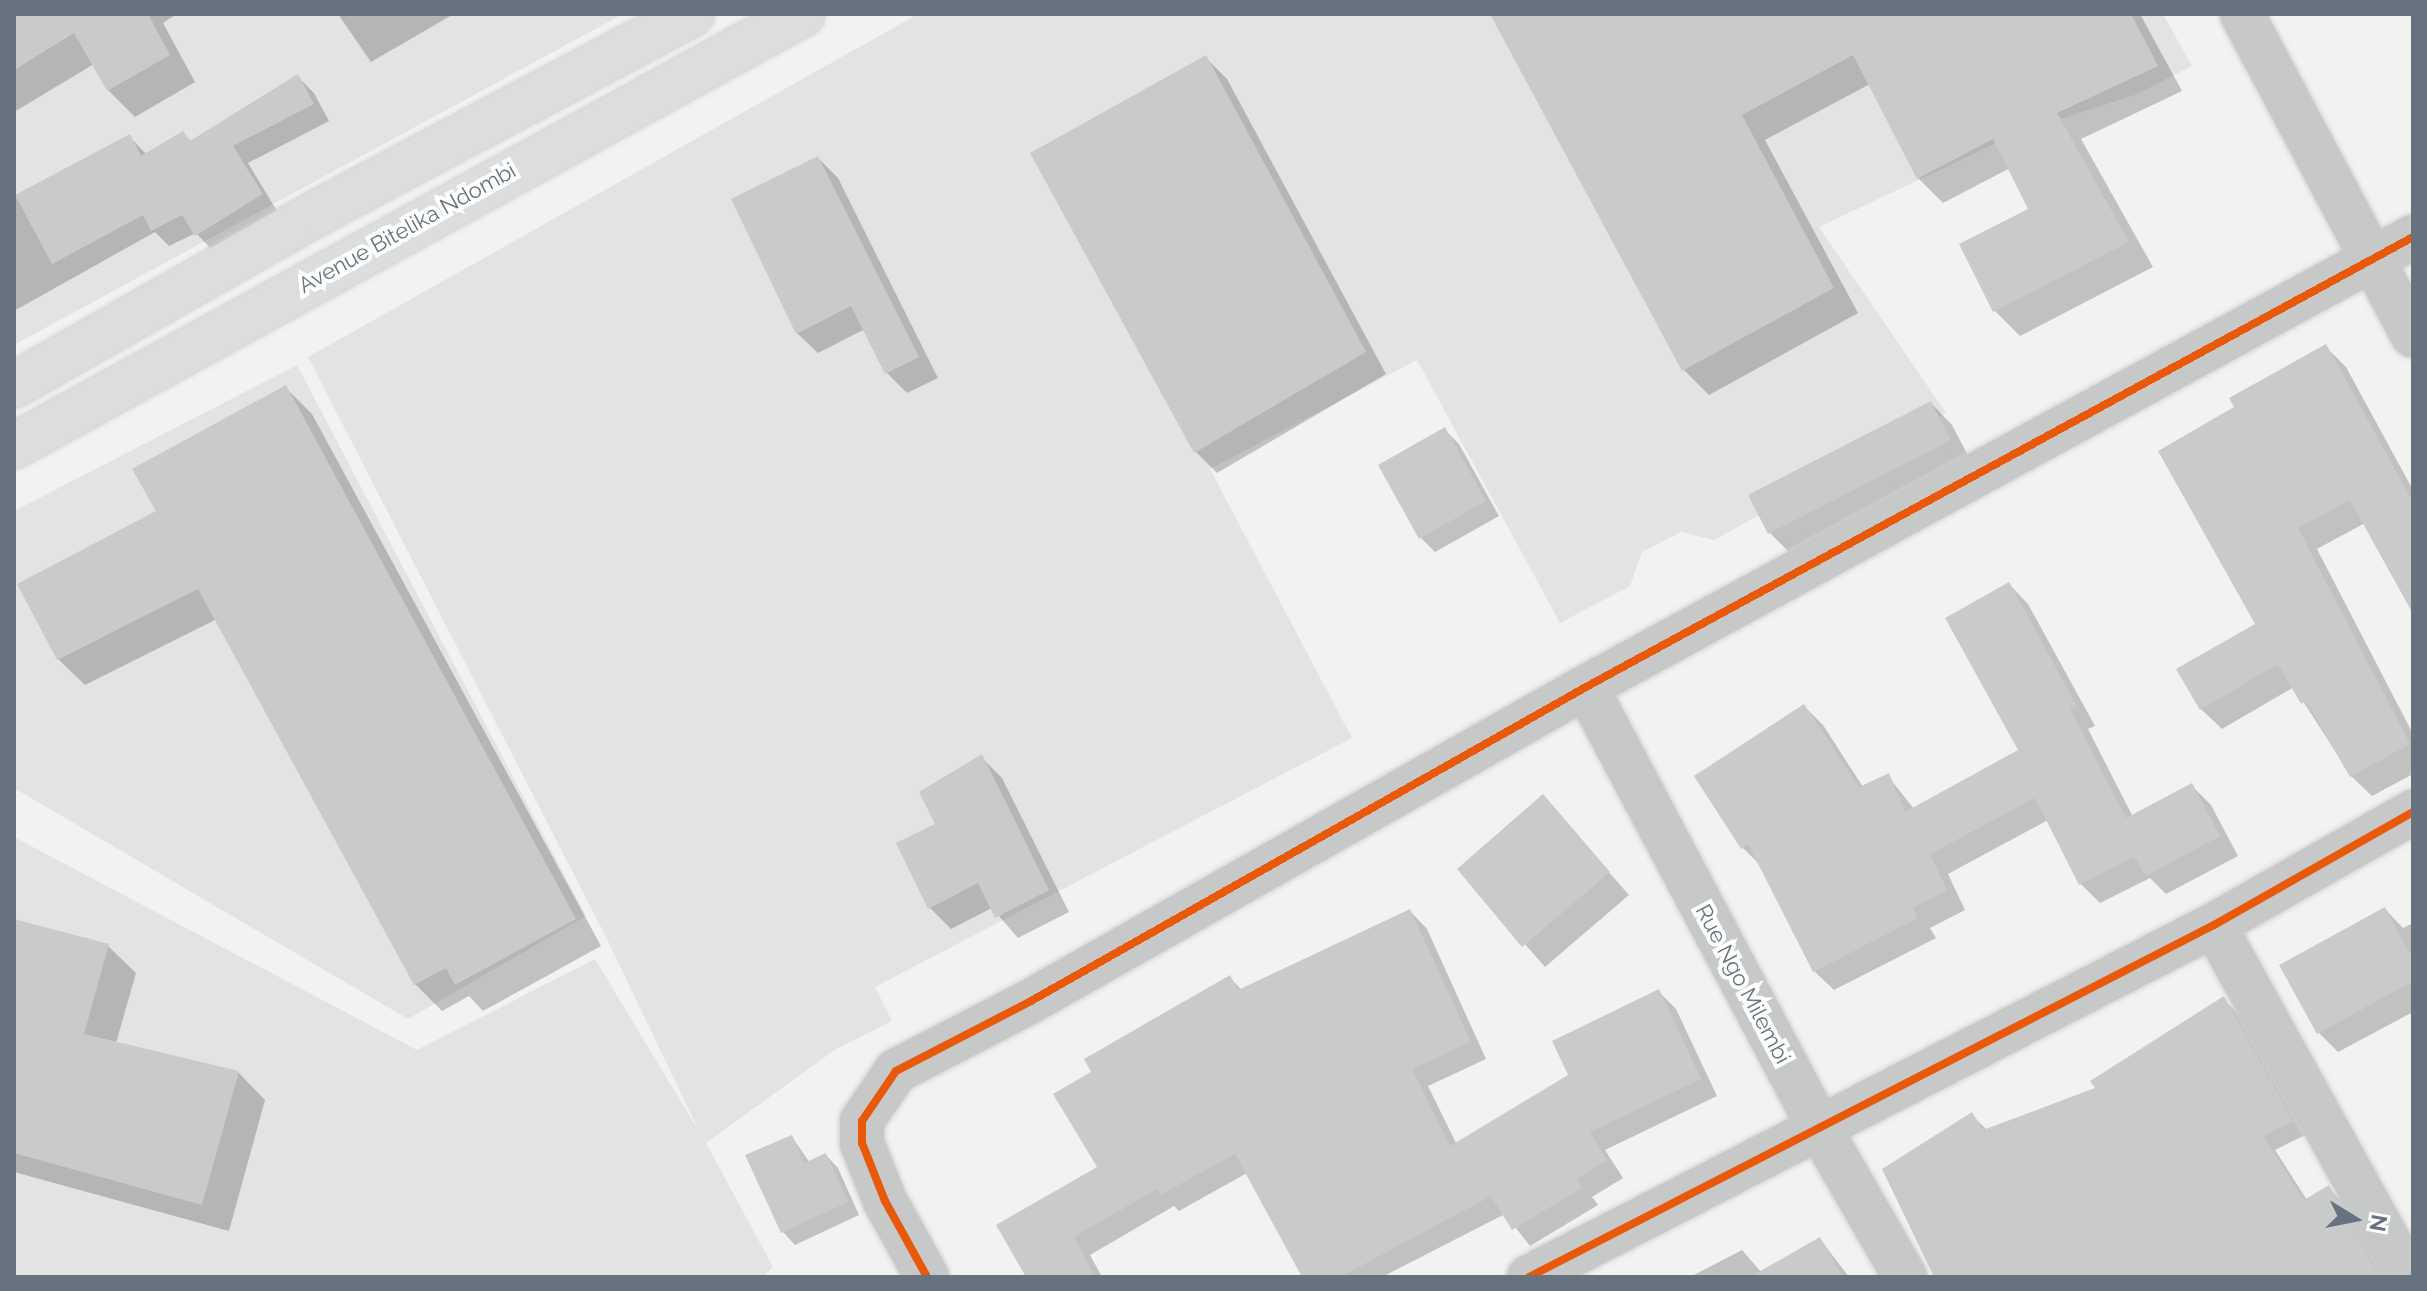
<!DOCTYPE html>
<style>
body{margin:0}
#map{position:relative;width:2427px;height:1291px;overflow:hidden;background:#f2f3f1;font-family:Raleway,sans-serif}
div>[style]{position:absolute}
.built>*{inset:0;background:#e2e4e3}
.shadow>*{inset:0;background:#0003}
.building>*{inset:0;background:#c9cbca}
.roads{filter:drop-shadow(0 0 2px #cfd0cf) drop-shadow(0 0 2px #cfd0cf)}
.minor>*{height:44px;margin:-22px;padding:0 22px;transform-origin:22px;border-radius:22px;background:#c7c8c8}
.highway>*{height:44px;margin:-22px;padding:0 22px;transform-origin:22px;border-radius:22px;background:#dcdddd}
.cycleway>*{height:8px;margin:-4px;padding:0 4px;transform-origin:4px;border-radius:4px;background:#e8590c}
span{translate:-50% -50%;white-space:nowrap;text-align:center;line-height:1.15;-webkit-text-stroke:8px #fff;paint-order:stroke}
.street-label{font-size:22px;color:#66727d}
.frame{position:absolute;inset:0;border:16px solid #66727d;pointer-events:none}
.north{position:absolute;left:2315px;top:1179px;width:80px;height:80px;-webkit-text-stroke:6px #fff;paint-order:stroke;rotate:100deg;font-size:22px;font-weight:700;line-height:32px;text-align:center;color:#66727d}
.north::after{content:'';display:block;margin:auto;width:28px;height:36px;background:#66727d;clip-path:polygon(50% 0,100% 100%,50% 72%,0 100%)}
</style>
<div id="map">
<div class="built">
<i style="clip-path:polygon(14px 14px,623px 14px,14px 345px)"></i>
<i style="clip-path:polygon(918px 14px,2163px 14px,2192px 66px,2135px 95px,2020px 132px,1819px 227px,1946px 413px,1714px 540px,1681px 532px,1642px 552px,1630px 586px,1560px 623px,1417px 360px,1210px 469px,1352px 738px,875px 987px,892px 1021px,836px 1049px,706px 1143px,773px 1267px,763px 1277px,14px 1277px,14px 837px,417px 1050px,595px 959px,700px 1133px,606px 937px,308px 357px)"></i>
<i style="clip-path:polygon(297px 365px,586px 916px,408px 1019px,14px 788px,14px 511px)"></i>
</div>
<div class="shadow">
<i style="clip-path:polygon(14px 14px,177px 14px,163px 23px,195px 82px,135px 117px,108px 90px,94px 64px,14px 112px)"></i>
<i style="clip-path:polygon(338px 14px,451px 14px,452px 15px,371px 62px)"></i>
<i style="clip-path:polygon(1492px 14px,2140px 14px,2182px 91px,2081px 139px,2153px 267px,2020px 336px,1995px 311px,2031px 210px,2010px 168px,1943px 203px,1918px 178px,1870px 84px,1765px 140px,1858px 313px,1709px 395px,1684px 370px)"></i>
<i style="clip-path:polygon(1206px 58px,1227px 79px,1386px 374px,1217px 473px,1196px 452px)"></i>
<i style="clip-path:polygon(298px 77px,314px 93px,329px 121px,248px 163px,277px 211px,213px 251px,196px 233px,169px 246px,155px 232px,14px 311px,14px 198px,129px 136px,147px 155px,182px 133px,192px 142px)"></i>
<i style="clip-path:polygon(818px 158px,838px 178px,938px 378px,907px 393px,887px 373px,865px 329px,818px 353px,797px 333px)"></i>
<i style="clip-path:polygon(2326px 347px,2346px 367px,2413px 490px,2413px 610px,2365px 523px,2317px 549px,2413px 734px,2413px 774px,2372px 796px,2351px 776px,2294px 687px,2222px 729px,2201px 709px,2258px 624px,2236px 408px)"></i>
<i style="clip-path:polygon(285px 387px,312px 414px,601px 946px,483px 1011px,469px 996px,442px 1011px,415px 984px,217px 619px,85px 685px,58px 659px)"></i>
<i style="clip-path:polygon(1931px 403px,1952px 425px,1971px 461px,1791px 554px,1769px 532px)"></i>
<i style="clip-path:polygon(1445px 430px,1459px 444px,1499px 516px,1435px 552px,1420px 537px)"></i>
<i style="clip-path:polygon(2009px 584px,2028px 604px,2095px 726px,2088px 729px,2133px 817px,2192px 786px,2211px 805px,2238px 856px,2166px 894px,2150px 878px,2100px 903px,2081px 884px,2048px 820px,1948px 874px,1965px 910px,1930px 928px,1936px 938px,1834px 990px,1814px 971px,1762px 867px,1743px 848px,1804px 706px,1823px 725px,1863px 787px,1888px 776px,1914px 809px,2021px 750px)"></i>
<i style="clip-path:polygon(981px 757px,1002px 778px,1069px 912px,1018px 938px,992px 908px,951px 929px,930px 908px)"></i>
<i style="clip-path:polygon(1543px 797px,1629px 895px,1545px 967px,1459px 869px)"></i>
<i style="clip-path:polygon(2385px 909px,2403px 928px,2413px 923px,2413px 1012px,2338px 1052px,2318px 1032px)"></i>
<i style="clip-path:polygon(1410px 911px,1427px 929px,1486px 1059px,1428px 1086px,1457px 1145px,1571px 1076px,1659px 992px,1676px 1009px,1717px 1096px,1605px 1150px,1623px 1178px,1592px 1197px,1598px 1205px,1530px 1246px,1505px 1214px,1382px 1277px,1304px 1277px,1247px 1173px,1179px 1211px,1174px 1206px,1090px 1255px,1102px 1277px,1028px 1277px,1099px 1168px,1094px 1072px,1230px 978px,1242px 990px)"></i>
<i style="clip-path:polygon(14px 921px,108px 946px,136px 973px,116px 1043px,238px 1072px,265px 1100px,229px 1231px,14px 1172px)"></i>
<i style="clip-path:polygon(2223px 999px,2237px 1012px,2305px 1135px,2275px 1150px,2307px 1200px,2328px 1187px,2342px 1201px,2386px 1277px,1937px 1277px,1972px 1115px,1987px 1130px,2098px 1090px)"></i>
<i style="clip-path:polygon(792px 1137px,810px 1163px,826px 1155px,838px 1168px,859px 1215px,795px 1245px,783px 1232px,748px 1156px)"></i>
<i style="clip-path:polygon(1820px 1239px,1849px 1277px,1690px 1277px,1742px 1250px,1762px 1273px)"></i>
</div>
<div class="building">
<i style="clip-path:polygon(14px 14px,148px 14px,170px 55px,107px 91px,74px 33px,14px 70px)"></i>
<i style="clip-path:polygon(1490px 14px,2131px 14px,2158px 66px,2057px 113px,2129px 242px,1993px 312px,1959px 244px,2028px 209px,1993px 139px,1917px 179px,1853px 55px,1742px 115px,1834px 288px,1682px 371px)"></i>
<i style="clip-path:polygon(1206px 55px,1366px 352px,1194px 453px,1030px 153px)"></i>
<i style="clip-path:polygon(298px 74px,314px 104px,233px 146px,263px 194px,195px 236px,182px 215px,151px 231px,143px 215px,52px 264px,15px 195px,130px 134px,141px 156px,183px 131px,190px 141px)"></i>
<i style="clip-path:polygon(818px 156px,919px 357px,885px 374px,851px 306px,796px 334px,731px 199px)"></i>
<i style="clip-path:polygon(2326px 344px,2413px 502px,2413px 614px,2350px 500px,2298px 528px,2410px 744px,2350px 777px,2306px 701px,2301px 704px,2278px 664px,2200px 710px,2176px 669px,2255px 624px,2158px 451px,2234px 407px,2229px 398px)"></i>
<i style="clip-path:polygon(286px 385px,576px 919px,455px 985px,446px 968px,414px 985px,198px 589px,57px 660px,17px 584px,156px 511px,132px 469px)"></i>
<i style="clip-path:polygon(1931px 401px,1951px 440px,1768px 534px,1748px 495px)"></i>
<i style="clip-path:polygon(1445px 427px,1486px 501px,1419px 539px,1378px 465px)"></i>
<i style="clip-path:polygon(2009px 582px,2077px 706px,2070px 709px,2126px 818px,2192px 783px,2220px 836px,2146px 876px,2134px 857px,2079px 885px,2035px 798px,1930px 854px,1947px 890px,1913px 908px,1918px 918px,1813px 972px,1748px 844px,1741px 849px,1694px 776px,1804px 704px,1859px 787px,1889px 773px,1905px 812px,2018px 750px,1945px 618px)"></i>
<i style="clip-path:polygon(982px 754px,1049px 890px,995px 918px,978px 883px,928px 909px,896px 843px,935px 824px,919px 792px)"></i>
<i style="clip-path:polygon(1543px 794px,1610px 872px,1522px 947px,1457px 869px)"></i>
<i style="clip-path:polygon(2385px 907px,2413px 959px,2413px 981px,2317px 1034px,2279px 965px)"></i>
<i style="clip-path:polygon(1410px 909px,1471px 1042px,1412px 1069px,1450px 1146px,1568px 1075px,1552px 1041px,1659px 989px,1701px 1079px,1590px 1132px,1607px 1160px,1577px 1179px,1582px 1188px,1512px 1230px,1491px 1196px,1340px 1277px,1302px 1277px,1235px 1154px,1160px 1195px,1157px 1189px,1074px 1237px,1095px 1277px,1026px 1277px,996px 1225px,1097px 1167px,1053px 1094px,1091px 1072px,1084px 1059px,1230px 975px,1238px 990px)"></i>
<i style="clip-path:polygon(14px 919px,109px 944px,84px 1034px,239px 1071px,202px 1205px,14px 1153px)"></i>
<i style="clip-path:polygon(2224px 996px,2293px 1121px,2263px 1136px,2304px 1200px,2329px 1185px,2379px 1277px,1934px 1277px,1882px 1169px,1972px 1112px,1983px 1130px,2095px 1088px,2090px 1081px)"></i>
<i style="clip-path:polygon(792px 1135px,804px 1163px,826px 1153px,848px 1202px,781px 1233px,745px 1155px)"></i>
<i style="clip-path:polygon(1820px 1237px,1843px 1277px,1750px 1277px)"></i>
</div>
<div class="roads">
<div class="minor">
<i style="left:2242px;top:14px;width:364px;rotate:62deg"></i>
<i style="left:1586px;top:687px;width:500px;rotate:62.1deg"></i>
<i style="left:1820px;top:1129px;width:171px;rotate:60.1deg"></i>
<i style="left:2214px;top:925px;width:402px;rotate:61.1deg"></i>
<i style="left:927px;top:1277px;width:87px;rotate:-118.9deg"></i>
<i style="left:885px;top:1201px;width:62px;rotate:-111.6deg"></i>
<i style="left:862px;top:1143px;width:22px;rotate:-90deg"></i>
<i style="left:862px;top:1121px;width:60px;rotate:-55.8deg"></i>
<i style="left:896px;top:1071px;width:152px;rotate:-27.4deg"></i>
<i style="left:1031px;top:1001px;width:638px;rotate:-29.5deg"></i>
<i style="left:1586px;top:687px;width:942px;rotate:-28.55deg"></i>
<i style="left:1529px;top:1277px;width:770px;rotate:-27.2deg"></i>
<i style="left:2214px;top:925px;width:229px;rotate:-29.6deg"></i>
</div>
<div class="highway">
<i style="left:14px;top:385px;width:351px;rotate:-29.6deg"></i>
<i style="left:319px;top:212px;width:422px;rotate:-28deg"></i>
<i style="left:14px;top:446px;width:899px;rotate:-28.73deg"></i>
</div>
</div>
<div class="cycleway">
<i style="left:927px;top:1277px;width:87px;rotate:-118.9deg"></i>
<i style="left:885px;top:1201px;width:62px;rotate:-111.6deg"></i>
<i style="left:862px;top:1143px;width:22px;rotate:-90deg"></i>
<i style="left:862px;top:1121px;width:60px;rotate:-55.8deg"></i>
<i style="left:896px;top:1071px;width:152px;rotate:-27.4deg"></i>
<i style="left:1031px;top:1001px;width:638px;rotate:-29.5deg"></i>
<i style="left:1586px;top:687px;width:942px;rotate:-28.55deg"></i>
<i style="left:1529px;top:1277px;width:770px;rotate:-27.2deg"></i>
<i style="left:2214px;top:925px;width:229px;rotate:-29.6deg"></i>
</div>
<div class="street-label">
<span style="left:407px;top:228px;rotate:-29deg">Avenue Bitelika Ndombi</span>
<span style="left:1743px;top:984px;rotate:62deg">Rue Ngo Milembi</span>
</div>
<div class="frame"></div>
<div class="north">N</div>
</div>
